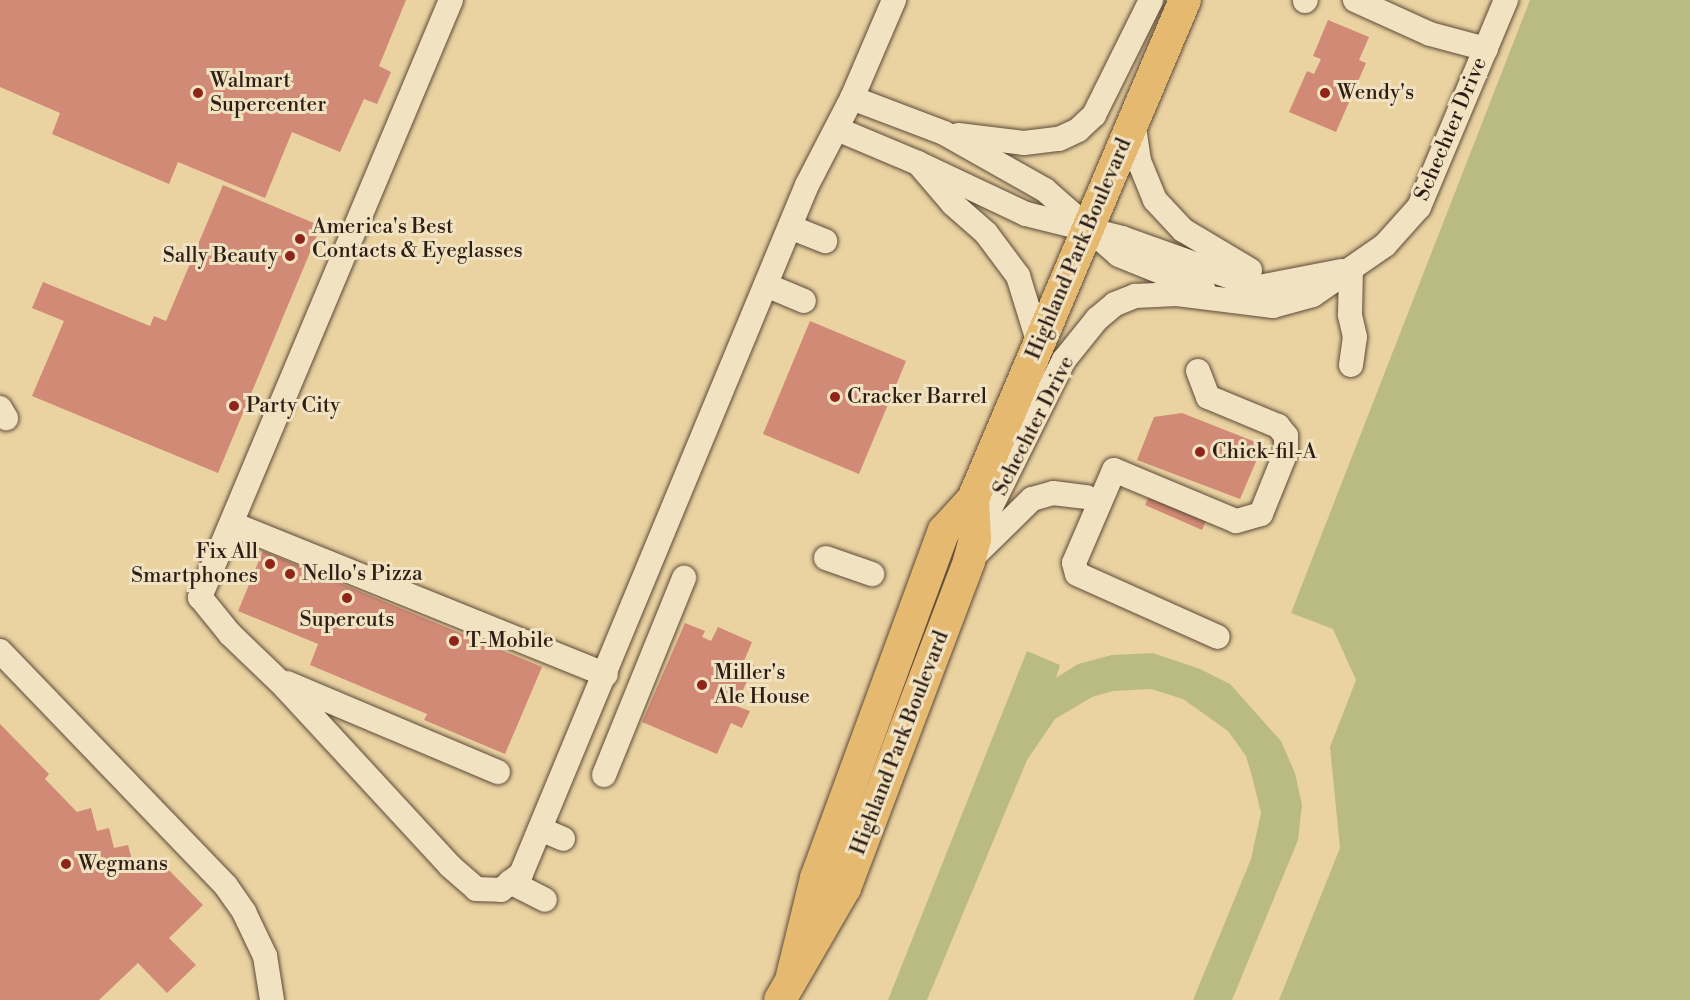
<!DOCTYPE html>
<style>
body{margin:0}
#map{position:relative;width:1690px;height:1000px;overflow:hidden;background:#ead2a1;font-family:"Libre Bodoni",serif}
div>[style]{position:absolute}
.green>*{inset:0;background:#babb83}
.building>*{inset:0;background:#d18a75}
.roads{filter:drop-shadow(0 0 2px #5c4a38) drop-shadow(0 0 2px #5c4a38)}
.minor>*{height:24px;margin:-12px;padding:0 12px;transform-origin:12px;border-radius:12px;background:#f1e2c2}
.major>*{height:32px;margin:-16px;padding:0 16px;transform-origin:16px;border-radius:16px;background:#e5b970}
.dots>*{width:16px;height:16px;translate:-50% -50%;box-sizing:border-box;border:3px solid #f1e2c2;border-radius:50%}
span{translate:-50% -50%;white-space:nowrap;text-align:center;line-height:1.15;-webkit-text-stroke:6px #f1e2c2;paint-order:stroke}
.poi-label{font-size:21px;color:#2c1d15}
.left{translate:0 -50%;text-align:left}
.right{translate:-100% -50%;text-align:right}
.street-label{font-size:21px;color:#2c1d15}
</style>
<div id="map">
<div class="green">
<i style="clip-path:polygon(1530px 0,1690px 0,1690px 1000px,1279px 1000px,1340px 848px,1330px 747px,1356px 680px,1333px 629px,1291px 613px)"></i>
<i style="clip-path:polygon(1027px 651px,1060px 665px,1056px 678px,1078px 664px,1112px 655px,1153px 653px,1200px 669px,1230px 684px,1281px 741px,1295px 773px,1302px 805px,1298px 840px,1232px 1000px,1193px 1000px,1251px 859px,1261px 813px,1253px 780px,1246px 756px,1228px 731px,1183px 699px,1151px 689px,1113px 691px,1092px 697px,1055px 719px,1027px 760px,927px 1000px,888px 1000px)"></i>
</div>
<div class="building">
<i style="clip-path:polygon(0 0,406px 0,379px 66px,391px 72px,377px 104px,364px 99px,340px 152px,292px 132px,265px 198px,178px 162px,169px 184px,52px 134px,60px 113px,0 87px)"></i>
<i style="clip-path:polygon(1328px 20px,1369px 37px,1359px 60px,1366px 63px,1336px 132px,1289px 112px,1307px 71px,1314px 74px,1321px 59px,1313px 56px)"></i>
<i style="clip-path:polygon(223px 185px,321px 226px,218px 473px,32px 396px,64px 321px,32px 308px,43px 282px,150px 326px,154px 316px,166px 321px)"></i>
<i style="clip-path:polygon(810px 321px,906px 361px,859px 474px,763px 434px)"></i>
<i style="clip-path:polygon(1182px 413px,1263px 445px,1240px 499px,1137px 460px,1154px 417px)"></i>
<i style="clip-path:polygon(1157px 480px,1213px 505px,1202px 530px,1145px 505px)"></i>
<i style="clip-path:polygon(263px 551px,542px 667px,505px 754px,424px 720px,427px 714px,310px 665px,318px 644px,238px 611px)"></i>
<i style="clip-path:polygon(685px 623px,705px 631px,702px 637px,711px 641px,718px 627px,752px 642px,744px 661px,754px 665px,736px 706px,750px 711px,742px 728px,731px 723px,717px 754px,642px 722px)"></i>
<i style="clip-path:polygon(0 724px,49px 774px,45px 779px,77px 812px,91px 808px,97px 831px,109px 828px,114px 848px,128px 845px,134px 867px,160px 861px,203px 905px,169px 938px,196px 965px,167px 993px,138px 963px,99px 1000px,0 1000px)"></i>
</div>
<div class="roads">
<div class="minor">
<i style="left:451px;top:0;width:648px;rotate:112.8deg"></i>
<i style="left:200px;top:597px;width:48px;rotate:51deg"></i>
<i style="left:230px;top:634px;width:76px;rotate:43.9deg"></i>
<i style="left:285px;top:687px;width:243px;rotate:47.3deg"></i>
<i style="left:450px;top:866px;width:35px;rotate:41deg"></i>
<i style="left:476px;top:889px;width:25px;rotate:2deg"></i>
<i style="left:501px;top:890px;width:26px;rotate:-39deg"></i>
<i style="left:521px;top:874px;width:746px;rotate:-67.46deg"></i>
<i style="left:807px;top:185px;width:98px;rotate:-62.7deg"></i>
<i style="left:852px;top:98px;width:107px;rotate:-66.8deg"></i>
<i style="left:1355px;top:0;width:82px;rotate:24.4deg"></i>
<i style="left:1430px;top:34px;width:58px;rotate:15deg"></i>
<i style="left:1305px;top:1px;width:1px;rotate:-45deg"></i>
<i style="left:852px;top:98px;width:98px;rotate:20.8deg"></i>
<i style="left:944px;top:133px;width:116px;rotate:29.4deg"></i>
<i style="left:1045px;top:190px;width:98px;rotate:41.3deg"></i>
<i style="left:1119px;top:255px;width:91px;rotate:22deg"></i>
<i style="left:1133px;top:120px;width:41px;rotate:81.7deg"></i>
<i style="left:1139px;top:161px;width:42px;rotate:67.7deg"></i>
<i style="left:1155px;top:200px;width:41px;rotate:47deg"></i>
<i style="left:1183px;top:230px;width:78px;rotate:30.8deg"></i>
<i style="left:837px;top:129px;width:88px;rotate:22.8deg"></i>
<i style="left:918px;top:163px;width:54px;rotate:49.5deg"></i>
<i style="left:953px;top:204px;width:44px;rotate:41.3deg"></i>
<i style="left:986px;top:233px;width:54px;rotate:53.3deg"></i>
<i style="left:1018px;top:276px;width:71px;rotate:72.8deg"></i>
<i style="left:958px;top:135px;width:66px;rotate:6.9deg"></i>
<i style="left:1024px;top:143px;width:35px;rotate:-7deg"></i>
<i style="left:1059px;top:139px;width:21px;rotate:-25deg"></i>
<i style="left:1078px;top:130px;width:22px;rotate:-43deg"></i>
<i style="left:1094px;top:115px;width:128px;rotate:-63.6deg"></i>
<i style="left:918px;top:163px;width:119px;rotate:25.3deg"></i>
<i style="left:1026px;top:214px;width:99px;rotate:14deg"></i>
<i style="left:1122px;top:238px;width:145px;rotate:19.7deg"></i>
<i style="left:1259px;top:287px;width:84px;rotate:-11deg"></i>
<i style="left:790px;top:227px;width:38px;rotate:22deg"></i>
<i style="left:766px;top:285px;width:41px;rotate:22.8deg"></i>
<i style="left:1351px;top:365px;width:28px;rotate:-82deg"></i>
<i style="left:1355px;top:337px;width:23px;rotate:-103deg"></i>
<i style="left:1350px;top:315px;width:46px;rotate:-88.8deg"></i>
<i style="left:1198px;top:371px;width:28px;rotate:69deg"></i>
<i style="left:1208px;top:397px;width:76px;rotate:22.5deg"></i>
<i style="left:1278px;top:426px;width:13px;rotate:51deg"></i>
<i style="left:1286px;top:436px;width:16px;rotate:90deg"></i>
<i style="left:1286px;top:452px;width:67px;rotate:112deg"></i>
<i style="left:1261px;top:514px;width:26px;rotate:164deg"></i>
<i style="left:1236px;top:521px;width:132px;rotate:-157.3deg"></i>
<i style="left:1114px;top:470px;width:101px;rotate:113.3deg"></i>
<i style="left:1074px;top:563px;width:11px;rotate:75deg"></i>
<i style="left:1077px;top:574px;width:154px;rotate:24.1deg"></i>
<i style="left:0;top:408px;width:12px;rotate:59deg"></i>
<i style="left:233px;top:524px;width:402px;rotate:22deg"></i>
<i style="left:975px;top:539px;width:200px;rotate:-63.6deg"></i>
<i style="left:1064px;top:360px;width:53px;rotate:-51.2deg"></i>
<i style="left:1097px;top:319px;width:23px;rotate:-40deg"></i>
<i style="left:1115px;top:304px;width:22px;rotate:-22deg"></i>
<i style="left:1135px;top:296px;width:42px;rotate:-2.7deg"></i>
<i style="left:1177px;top:294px;width:97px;rotate:7.1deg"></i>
<i style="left:1273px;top:306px;width:41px;rotate:-15.4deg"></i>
<i style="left:1313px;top:295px;width:88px;rotate:-34.8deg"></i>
<i style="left:1385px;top:245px;width:51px;rotate:-48.2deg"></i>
<i style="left:1419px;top:207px;width:225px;rotate:-67.2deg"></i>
<i style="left:975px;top:555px;width:80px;rotate:-44.5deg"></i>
<i style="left:1032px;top:499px;width:22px;rotate:-16deg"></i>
<i style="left:1053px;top:493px;width:34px;rotate:7deg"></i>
<i style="left:826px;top:558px;width:49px;rotate:19.2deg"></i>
<i style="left:0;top:651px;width:326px;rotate:46.1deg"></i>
<i style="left:226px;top:886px;width:32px;rotate:55deg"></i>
<i style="left:244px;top:912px;width:49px;rotate:64.5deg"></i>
<i style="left:265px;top:956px;width:45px;rotate:81deg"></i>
<i style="left:287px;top:683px;width:229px;rotate:22.9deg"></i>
<i style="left:604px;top:775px;width:213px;rotate:-67.9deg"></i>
<i style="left:540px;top:829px;width:25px;rotate:23deg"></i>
<i style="left:510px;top:882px;width:39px;rotate:27deg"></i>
</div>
<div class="major">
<i style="left:792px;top:976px;width:101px;rotate:-76.2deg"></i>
<i style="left:816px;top:878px;width:370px;rotate:-69.8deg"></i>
<i style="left:944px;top:531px;width:43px;rotate:-47.8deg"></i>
<i style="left:973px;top:499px;width:542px;rotate:-66.98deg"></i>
<i style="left:780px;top:1000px;width:129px;rotate:-59.9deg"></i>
<i style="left:845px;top:888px;width:350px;rotate:-69.2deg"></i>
<i style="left:969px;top:561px;width:23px;rotate:-75deg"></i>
<i style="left:975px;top:539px;width:40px;rotate:-92.9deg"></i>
</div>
</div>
<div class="dots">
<i style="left:198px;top:93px;background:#8f2418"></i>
<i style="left:1325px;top:93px;background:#8f2418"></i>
<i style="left:300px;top:239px;background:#8f2418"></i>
<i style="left:290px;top:256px;background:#8f2418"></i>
<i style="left:835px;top:397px;background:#8f2418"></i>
<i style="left:234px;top:406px;background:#8f2418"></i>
<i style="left:1200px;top:452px;background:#8f2418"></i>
<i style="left:270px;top:564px;background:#8f2418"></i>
<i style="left:290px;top:574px;background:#8f2418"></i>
<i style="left:347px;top:598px;background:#8f2418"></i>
<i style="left:454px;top:641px;background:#8f2418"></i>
<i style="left:702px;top:685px;background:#8f2418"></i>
<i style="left:66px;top:864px;background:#8f2418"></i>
</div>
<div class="poi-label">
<span class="left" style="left:210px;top:93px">Walmart<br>Supercenter</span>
<span class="left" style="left:1337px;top:93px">Wendy's</span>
<span class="left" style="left:312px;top:239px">America's Best<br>Contacts &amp; Eyeglasses</span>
<span class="right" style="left:278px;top:256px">Sally Beauty</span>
<span class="left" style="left:847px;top:397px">Cracker Barrel</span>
<span class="left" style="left:246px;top:406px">Party City</span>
<span class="left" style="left:1212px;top:452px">Chick-fil-A</span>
<span class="right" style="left:258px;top:564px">Fix All<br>Smartphones</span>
<span class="left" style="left:302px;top:574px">Nello's Pizza</span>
<span style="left:347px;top:620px">Supercuts</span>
<span class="left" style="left:466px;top:641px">T-Mobile</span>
<span class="left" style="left:714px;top:685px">Miller's<br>Ale House</span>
<span class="left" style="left:78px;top:864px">Wegmans</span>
</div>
<div class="street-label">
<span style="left:1451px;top:129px;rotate:-67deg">Schechter Drive</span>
<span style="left:1079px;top:249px;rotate:-67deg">Highland Park Boulevard</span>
<span style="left:1034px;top:426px;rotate:-63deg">Schechter Drive</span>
<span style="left:900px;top:743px;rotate:-69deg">Highland Park Boulevard</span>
</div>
</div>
